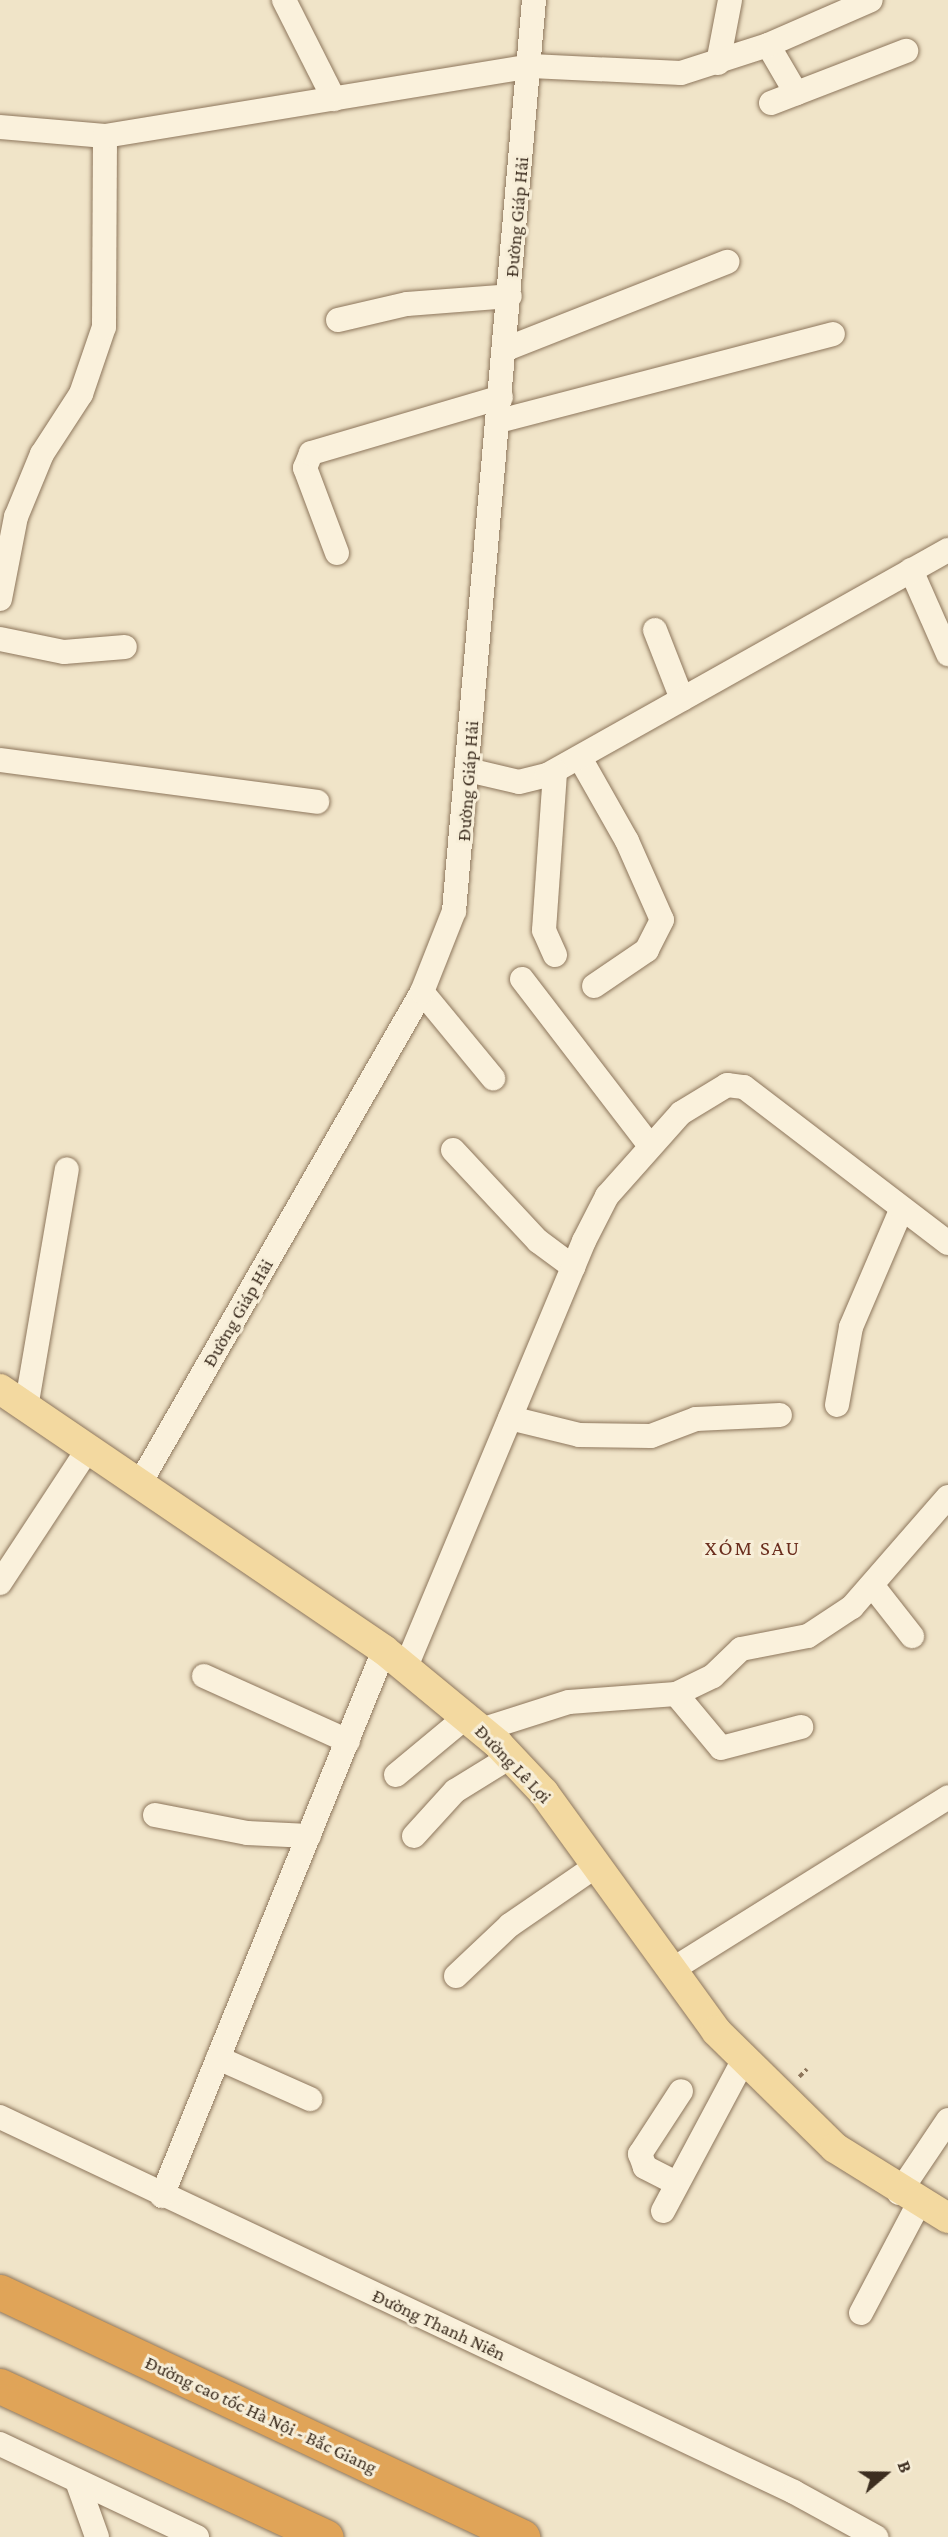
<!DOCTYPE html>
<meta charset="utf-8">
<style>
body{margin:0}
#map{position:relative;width:948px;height:2537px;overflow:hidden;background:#f0e4c8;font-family:"Crimson Pro",serif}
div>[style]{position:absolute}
.path>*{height:3.5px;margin-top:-1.75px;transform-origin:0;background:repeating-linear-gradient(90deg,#8d765c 0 5px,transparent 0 8.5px)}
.roads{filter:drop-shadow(0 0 2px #8d765c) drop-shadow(0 0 2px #8d765c)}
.minor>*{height:24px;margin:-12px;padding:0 12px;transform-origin:12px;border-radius:12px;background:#faf1dc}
.major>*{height:30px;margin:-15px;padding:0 15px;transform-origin:15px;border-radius:15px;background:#f3d9a0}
.highway>*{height:35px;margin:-17.5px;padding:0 17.5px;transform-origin:17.5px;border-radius:17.5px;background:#e0a458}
span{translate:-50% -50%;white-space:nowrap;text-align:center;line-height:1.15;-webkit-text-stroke:6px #f7eed8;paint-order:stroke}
.street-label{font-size:19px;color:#3d2e20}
.neighbourhood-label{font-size:21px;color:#6b2e1e;letter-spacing:2px}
.north{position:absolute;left:850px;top:2439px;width:70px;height:70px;-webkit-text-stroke:5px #f7eed8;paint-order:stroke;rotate:70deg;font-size:19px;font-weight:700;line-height:28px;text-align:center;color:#3d2e20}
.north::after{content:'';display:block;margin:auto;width:24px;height:32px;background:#3d2e20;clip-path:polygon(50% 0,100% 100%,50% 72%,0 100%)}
</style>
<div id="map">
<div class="path">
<i style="left:799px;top:2077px;width:11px;rotate:-45deg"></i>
</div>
<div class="roads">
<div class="minor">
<i style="left:284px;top:0;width:111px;rotate:63.2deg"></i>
<i style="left:768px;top:45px;width:56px;rotate:59.7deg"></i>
<i style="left:718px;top:63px;width:64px;rotate:-79.2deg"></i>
<i style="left:771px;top:103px;width:145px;rotate:-21.1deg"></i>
<i style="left:0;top:127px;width:105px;rotate:4.9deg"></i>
<i style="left:338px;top:320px;width:71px;rotate:-13.1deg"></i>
<i style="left:407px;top:304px;width:103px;rotate:-4.4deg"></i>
<i style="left:506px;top:349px;width:238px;rotate:-21.5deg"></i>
<i style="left:499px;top:421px;width:345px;rotate:-14.6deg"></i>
<i style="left:337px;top:553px;width:91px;rotate:-110.6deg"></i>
<i style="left:305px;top:468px;width:16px;rotate:-68deg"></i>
<i style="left:311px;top:453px;width:198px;rotate:-16.4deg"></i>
<i style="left:911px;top:570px;width:92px;rotate:66.2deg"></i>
<i style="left:0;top:599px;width:84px;rotate:-79deg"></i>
<i style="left:16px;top:517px;width:68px;rotate:-67.6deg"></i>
<i style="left:42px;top:454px;width:72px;rotate:-57deg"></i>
<i style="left:81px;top:394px;width:71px;rotate:-71.1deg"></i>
<i style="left:104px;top:327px;width:191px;rotate:-89.7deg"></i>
<i style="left:105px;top:136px;width:432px;rotate:-9.3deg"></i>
<i style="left:531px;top:66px;width:150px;rotate:2.7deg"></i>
<i style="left:681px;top:73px;width:91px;rotate:-17.8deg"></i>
<i style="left:768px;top:45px;width:112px;rotate:-23.6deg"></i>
<i style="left:655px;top:630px;width:74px;rotate:68.6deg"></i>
<i style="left:0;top:639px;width:65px;rotate:11.5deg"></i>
<i style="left:64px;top:652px;width:61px;rotate:-4.7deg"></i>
<i style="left:580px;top:758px;width:95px;rotate:60.5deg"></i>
<i style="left:627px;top:841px;width:86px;rotate:66.1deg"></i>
<i style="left:662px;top:920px;width:34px;rotate:117deg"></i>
<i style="left:647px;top:950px;width:64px;rotate:145.8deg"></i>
<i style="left:0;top:760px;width:320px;rotate:7.5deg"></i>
<i style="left:468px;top:770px;width:52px;rotate:13.2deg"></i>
<i style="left:519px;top:782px;width:29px;rotate:-14deg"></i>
<i style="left:547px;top:775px;width:460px;rotate:-29.3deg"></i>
<i style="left:555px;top:955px;width:27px;rotate:-114deg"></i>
<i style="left:544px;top:930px;width:159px;rotate:-86deg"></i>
<i style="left:522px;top:979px;width:207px;rotate:52.5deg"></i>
<i style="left:422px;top:992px;width:112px;rotate:50.5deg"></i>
<i style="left:453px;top:1150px;width:125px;rotate:47deg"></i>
<i style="left:538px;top:1241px;width:44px;rotate:36.6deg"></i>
<i style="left:837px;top:1405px;width:79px;rotate:-79.8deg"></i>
<i style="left:851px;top:1327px;width:129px;rotate:-66.8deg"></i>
<i style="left:26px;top:1408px;width:242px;rotate:-80.3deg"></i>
<i style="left:510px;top:1418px;width:71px;rotate:13.8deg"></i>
<i style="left:579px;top:1435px;width:72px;rotate:0.8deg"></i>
<i style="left:651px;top:1436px;width:48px;rotate:-20.7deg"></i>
<i style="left:696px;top:1419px;width:84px;rotate:-2.7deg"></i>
<i style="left:140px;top:1483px;width:566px;rotate:-60.13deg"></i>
<i style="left:422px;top:992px;width:87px;rotate:-68.4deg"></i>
<i style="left:454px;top:911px;width:915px;rotate:-84.98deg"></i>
<i style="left:0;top:1583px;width:160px;rotate:-56.7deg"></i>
<i style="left:872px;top:1585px;width:65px;rotate:51.9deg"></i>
<i style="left:405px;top:1669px;width:464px;rotate:-67.3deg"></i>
<i style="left:584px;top:1241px;width:51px;rotate:-62.9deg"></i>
<i style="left:607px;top:1196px;width:111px;rotate:-48.3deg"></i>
<i style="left:681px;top:1113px;width:54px;rotate:-31.3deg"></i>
<i style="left:727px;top:1085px;width:17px;rotate:7deg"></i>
<i style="left:744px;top:1087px;width:257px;rotate:37.4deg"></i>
<i style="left:204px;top:1676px;width:158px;rotate:24.3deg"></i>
<i style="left:676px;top:1694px;width:70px;rotate:50.2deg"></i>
<i style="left:721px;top:1748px;width:83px;rotate:-14.7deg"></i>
<i style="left:481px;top:1730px;width:92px;rotate:-17.7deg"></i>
<i style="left:569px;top:1702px;width:107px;rotate:-4.3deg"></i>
<i style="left:676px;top:1694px;width:41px;rotate:-25.9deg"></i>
<i style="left:713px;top:1676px;width:39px;rotate:-44deg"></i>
<i style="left:741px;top:1649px;width:68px;rotate:-11deg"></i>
<i style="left:808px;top:1636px;width:53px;rotate:-33.4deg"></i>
<i style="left:852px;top:1607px;width:146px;rotate:-48.9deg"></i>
<i style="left:396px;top:1775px;width:92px;rotate:-39.7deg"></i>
<i style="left:155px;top:1815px;width:94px;rotate:11.1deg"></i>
<i style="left:247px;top:1833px;width:62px;rotate:2.8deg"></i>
<i style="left:414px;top:1836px;width:61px;rotate:-47.7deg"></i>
<i style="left:455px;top:1791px;width:65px;rotate:-31.7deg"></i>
<i style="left:670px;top:1971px;width:328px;rotate:-32deg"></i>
<i style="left:456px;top:1976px;width:74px;rotate:-43.4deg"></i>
<i style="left:510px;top:1925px;width:104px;rotate:-34.5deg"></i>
<i style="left:218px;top:2058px;width:101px;rotate:24deg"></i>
<i style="left:0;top:2117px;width:878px;rotate:25.28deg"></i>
<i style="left:794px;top:2492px;width:94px;rotate:28.8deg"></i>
<i style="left:674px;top:2182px;width:33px;rotate:-153deg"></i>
<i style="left:645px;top:2167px;width:14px;rotate:-111deg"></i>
<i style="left:640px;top:2154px;width:75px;rotate:-56.9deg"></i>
<i style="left:899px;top:2193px;width:88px;rotate:-56.1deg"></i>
<i style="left:162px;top:2196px;width:589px;rotate:-67.87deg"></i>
<i style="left:663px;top:2211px;width:172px;rotate:-61.9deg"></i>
<i style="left:861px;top:2313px;width:122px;rotate:-62.2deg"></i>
<i style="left:0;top:2444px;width:218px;rotate:25.3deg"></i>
<i style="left:77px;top:2481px;width:59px;rotate:70.3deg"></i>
</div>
<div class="major">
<i style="left:0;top:1389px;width:464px;rotate:34.2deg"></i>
<i style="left:384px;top:1650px;width:148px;rotate:39.5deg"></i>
<i style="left:498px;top:1744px;width:67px;rotate:46.8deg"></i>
<i style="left:544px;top:1793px;width:294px;rotate:54.1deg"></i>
<i style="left:716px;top:2031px;width:167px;rotate:44.5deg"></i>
<i style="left:835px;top:2148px;width:133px;rotate:31.8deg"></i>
</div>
<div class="highway">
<i style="left:0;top:2292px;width:577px;rotate:25.14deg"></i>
<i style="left:0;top:2386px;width:359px;rotate:24.9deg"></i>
</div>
</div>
<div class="street-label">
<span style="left:517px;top:217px;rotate:-85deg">Đường Giáp Hải</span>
<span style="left:468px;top:781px;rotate:-86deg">Đường Giáp Hải</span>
<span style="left:238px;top:1313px;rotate:-60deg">Đường Giáp Hải</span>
<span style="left:513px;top:1764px;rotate:46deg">Đường Lê Lợi</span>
<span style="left:439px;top:2325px;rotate:25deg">Đường Thanh Niên</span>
<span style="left:261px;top:2415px;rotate:25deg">Đường cao tốc Hà Nội - Bắc Giang</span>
</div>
<div class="neighbourhood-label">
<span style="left:753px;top:1548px">XÓM SAU</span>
</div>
<div class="north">B</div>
</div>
